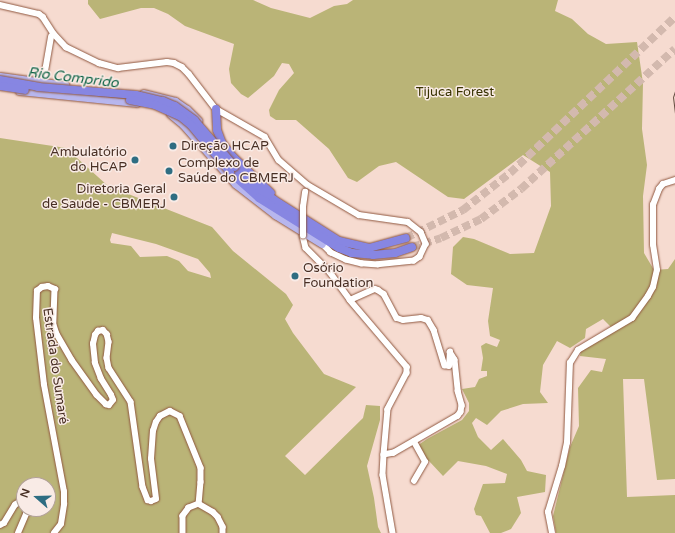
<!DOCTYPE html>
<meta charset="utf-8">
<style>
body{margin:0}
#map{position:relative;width:675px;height:533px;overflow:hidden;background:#f6dbd0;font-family:"Varela Round",sans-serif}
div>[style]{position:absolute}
.green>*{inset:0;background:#bab477}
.highway-tunnel>*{height:8px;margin-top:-4px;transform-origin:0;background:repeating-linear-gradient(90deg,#d3b9ae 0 8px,transparent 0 12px)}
.roads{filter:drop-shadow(0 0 1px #905840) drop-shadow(0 0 1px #905840)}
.minor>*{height:5.5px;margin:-2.75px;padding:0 2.75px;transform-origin:2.75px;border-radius:2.75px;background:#fff}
.major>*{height:7px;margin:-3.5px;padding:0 3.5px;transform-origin:3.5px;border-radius:3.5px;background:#b7b6ee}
.highway>*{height:8px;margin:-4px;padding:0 4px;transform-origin:4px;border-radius:4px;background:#8786e2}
.tram>*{height:1px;margin:-0.5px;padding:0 0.5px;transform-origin:0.5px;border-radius:0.5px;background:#644a3f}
.bridges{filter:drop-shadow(0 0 1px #905840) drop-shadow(0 0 1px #905840)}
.minor-bridge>*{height:5.5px;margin:-2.75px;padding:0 2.75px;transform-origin:2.75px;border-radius:2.75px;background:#fff}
.highway-bridge>*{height:8px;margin:-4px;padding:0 4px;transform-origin:4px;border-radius:4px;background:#8786e2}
.dots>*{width:11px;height:11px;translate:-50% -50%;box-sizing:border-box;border:2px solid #f9ebe6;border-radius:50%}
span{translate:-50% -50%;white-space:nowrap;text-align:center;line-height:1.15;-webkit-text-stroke:3px #f9ebe6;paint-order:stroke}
.park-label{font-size:13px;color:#383200}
.poi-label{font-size:13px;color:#482f24}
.left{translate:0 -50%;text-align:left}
.right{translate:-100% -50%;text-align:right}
.street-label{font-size:13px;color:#482f24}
.water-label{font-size:14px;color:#0b6143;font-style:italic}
.north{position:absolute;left:16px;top:477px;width:40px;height:40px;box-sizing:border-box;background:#f9ebe6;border:1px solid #b2a098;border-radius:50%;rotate:290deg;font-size:11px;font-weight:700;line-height:16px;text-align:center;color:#482f24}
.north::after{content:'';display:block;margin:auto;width:14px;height:18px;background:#2e6d82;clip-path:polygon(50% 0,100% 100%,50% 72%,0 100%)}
</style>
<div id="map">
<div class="green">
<i style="clip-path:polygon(88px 0,253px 0,271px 8px,310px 18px,334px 6px,347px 4px,353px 0,558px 0,555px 11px,572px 19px,588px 34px,606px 44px,637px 42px,643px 83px,642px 129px,647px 165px,643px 196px,644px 253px,654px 270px,668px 269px,675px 259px,675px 479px,657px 480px,644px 379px,623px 379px,627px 497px,675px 495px,675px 533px,556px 533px,553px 516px,570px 447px,579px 426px,578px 388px,591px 370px,602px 372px,606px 359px,580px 356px,582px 347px,612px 328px,603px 319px,586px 329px,585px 338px,570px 348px,557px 341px,543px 365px,540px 392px,548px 403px,523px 404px,501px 411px,487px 425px,476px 418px,472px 423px,478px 437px,491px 450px,503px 439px,521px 460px,527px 471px,546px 475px,545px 492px,517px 497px,521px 513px,511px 529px,501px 533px,490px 533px,481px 516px,476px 515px,474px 509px,483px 484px,505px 483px,507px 474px,486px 466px,458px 461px,443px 476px,429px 461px,425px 462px,417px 446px,427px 439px,462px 420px,469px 411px,469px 403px,462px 389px,475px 387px,479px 379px,487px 376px,487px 371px,481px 371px,483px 358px,481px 346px,486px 343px,497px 347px,500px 340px,490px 336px,488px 321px,493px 288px,467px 285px,451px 274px,453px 247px,463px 237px,474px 239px,510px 254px,534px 253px,551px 206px,550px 172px,523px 155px,464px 199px,448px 197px,396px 162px,379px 166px,357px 182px,348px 178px,329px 149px,296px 120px,276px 120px,270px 116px,269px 110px,279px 90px,294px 73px,289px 64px,282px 63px,274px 76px,248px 98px,241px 94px,231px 83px,229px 69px,234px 44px,185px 26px,168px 14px,154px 8px,141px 8px,100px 19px,88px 4px)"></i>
<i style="clip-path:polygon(evenodd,0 138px,66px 148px,108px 186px,212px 227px,233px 251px,286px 294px,293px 305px,285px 319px,293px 333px,324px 374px,356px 387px,285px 456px,305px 475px,363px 418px,366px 405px,380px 406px,380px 420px,367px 466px,374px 498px,378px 527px,381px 533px,0 533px,0 138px,112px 233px,156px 244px,198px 259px,210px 273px,211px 278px,188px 271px,179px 261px,167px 256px,140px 257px,131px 246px,111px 243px,110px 240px,112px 233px,0 138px,24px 485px,48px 485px,48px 509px,24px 509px,24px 485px)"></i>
</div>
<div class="highway-tunnel">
<i style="left:406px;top:238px;width:64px;rotate:-26.2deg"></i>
<i style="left:463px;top:210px;width:60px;rotate:-38.2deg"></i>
<i style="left:510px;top:173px;width:227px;rotate:-43.4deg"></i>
<i style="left:412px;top:247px;width:30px;rotate:-17deg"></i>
<i style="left:441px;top:238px;width:44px;rotate:-25.4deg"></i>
<i style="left:481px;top:219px;width:50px;rotate:-36.9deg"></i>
<i style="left:521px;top:189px;width:208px;rotate:-42.3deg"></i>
</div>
<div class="roads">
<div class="minor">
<i style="left:0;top:5px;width:40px;rotate:13deg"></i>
<i style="left:39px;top:14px;width:5px;rotate:37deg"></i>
<i style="left:43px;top:17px;width:20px;rotate:57deg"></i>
<i style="left:54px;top:34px;width:18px;rotate:47deg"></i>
<i style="left:66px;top:47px;width:37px;rotate:26deg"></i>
<i style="left:99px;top:63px;width:20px;rotate:15deg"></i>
<i style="left:118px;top:68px;width:49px;rotate:-7deg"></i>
<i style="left:167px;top:62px;width:7px;rotate:8deg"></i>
<i style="left:174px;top:63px;width:9px;rotate:27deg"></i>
<i style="left:182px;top:67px;width:10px;rotate:45deg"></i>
<i style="left:189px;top:74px;width:44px;rotate:52.4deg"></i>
<i style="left:216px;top:109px;width:56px;rotate:29.7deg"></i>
<i style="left:265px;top:137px;width:27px;rotate:59deg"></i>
<i style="left:279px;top:160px;width:38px;rotate:41deg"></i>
<i style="left:308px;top:185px;width:59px;rotate:30.5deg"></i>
<i style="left:359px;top:215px;width:49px;rotate:8.1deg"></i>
<i style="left:408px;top:222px;width:16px;rotate:38deg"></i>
<i style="left:421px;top:232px;width:13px;rotate:67deg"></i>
<i style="left:426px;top:244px;width:14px;rotate:115deg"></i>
<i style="left:420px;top:257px;width:7px;rotate:146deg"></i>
<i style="left:414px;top:261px;width:36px;rotate:174deg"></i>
<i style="left:378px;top:265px;width:16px;rotate:-176deg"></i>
<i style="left:362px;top:264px;width:16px;rotate:-166deg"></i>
<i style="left:346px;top:260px;width:17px;rotate:-155deg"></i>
<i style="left:331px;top:253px;width:13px;rotate:-135deg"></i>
<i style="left:43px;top:83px;width:47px;rotate:-80.1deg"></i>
<i style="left:303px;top:236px;width:12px;rotate:76deg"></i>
<i style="left:306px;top:248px;width:34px;rotate:45deg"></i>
<i style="left:330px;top:272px;width:34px;rotate:54deg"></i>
<i style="left:350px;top:300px;width:88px;rotate:49.6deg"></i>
<i style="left:407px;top:367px;width:6px;rotate:90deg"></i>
<i style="left:407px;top:373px;width:41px;rotate:117.8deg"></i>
<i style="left:388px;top:409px;width:46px;rotate:95deg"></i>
<i style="left:384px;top:455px;width:20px;rotate:93deg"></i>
<i style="left:383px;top:475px;width:59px;rotate:80.2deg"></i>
<i style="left:350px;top:300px;width:27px;rotate:-24deg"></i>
<i style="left:375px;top:289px;width:3px;rotate:18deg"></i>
<i style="left:378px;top:290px;width:7px;rotate:34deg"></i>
<i style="left:384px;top:294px;width:27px;rotate:62deg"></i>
<i style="left:397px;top:318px;width:6px;rotate:18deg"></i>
<i style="left:403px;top:320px;width:18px;rotate:-6deg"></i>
<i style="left:421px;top:318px;width:7px;rotate:16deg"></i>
<i style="left:428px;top:320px;width:12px;rotate:59deg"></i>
<i style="left:434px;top:330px;width:37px;rotate:73deg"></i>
<i style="left:445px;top:365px;width:4px;rotate:14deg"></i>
<i style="left:449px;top:366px;width:14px;rotate:-86deg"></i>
<i style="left:450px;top:352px;width:9px;rotate:58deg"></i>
<i style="left:455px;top:360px;width:31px;rotate:84deg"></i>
<i style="left:458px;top:391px;width:15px;rotate:74deg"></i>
<i style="left:462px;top:405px;width:7px;rotate:98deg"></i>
<i style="left:461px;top:412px;width:5px;rotate:127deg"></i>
<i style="left:458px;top:416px;width:74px;rotate:150deg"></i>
<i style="left:394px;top:453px;width:10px;rotate:169deg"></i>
<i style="left:414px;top:481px;width:22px;rotate:-60deg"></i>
<i style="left:425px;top:462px;width:23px;rotate:-119deg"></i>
<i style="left:199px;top:504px;width:16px;rotate:30deg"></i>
<i style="left:213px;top:512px;width:7px;rotate:45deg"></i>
<i style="left:218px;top:517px;width:11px;rotate:63deg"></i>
<i style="left:223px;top:527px;width:6px;rotate:90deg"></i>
<i style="left:0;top:525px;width:4px;rotate:-27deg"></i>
<i style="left:4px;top:523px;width:21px;rotate:-59deg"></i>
<i style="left:15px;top:505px;width:5px;rotate:-37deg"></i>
<i style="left:19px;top:502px;width:5px;rotate:11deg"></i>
<i style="left:18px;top:533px;width:21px;rotate:-67deg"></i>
<i style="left:26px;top:514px;width:5px;rotate:-90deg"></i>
<i style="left:54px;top:533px;width:11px;rotate:-52deg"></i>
<i style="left:61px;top:524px;width:20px;rotate:-81deg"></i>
<i style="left:64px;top:504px;width:12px;rotate:-90deg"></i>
<i style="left:64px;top:492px;width:109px;rotate:-100.6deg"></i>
<i style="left:44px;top:385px;width:67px;rotate:-96.8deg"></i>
<i style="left:36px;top:318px;width:27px;rotate:-88deg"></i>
<i style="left:37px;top:291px;width:6px;rotate:-39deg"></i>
<i style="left:42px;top:287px;width:6px;rotate:-9deg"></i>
<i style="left:48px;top:286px;width:8px;rotate:23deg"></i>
<i style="left:55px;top:289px;width:36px;rotate:92deg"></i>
<i style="left:54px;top:325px;width:9px;rotate:72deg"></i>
<i style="left:57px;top:334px;width:30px;rotate:60deg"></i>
<i style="left:72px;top:360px;width:43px;rotate:54.5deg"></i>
<i style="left:97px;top:395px;width:13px;rotate:45deg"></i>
<i style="left:106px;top:404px;width:3px;rotate:18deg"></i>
<i style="left:109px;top:405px;width:6px;rotate:-51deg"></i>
<i style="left:113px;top:400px;width:5px;rotate:-112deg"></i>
<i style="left:111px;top:395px;width:19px;rotate:-122deg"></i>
<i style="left:101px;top:379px;width:17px;rotate:-111deg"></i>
<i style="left:95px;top:363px;width:19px;rotate:-96deg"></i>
<i style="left:93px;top:344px;width:9px;rotate:-77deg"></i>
<i style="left:95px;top:335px;width:5px;rotate:-53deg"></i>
<i style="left:98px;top:331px;width:5px;rotate:-11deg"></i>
<i style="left:103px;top:330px;width:6px;rotate:45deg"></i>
<i style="left:107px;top:334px;width:8px;rotate:76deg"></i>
<i style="left:109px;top:342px;width:16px;rotate:97deg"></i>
<i style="left:107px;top:358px;width:10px;rotate:79deg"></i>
<i style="left:109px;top:368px;width:40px;rotate:57.1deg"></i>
<i style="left:131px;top:402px;width:86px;rotate:82deg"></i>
<i style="left:143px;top:487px;width:14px;rotate:69deg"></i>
<i style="left:148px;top:500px;width:3px;rotate:18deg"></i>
<i style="left:151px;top:501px;width:5px;rotate:-22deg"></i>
<i style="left:156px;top:499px;width:40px;rotate:-97.1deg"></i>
<i style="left:151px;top:459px;width:28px;rotate:-86deg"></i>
<i style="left:153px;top:431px;width:9px;rotate:-72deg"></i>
<i style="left:156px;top:422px;width:7px;rotate:-56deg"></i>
<i style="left:160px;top:416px;width:11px;rotate:-27deg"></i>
<i style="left:170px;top:411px;width:11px;rotate:27deg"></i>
<i style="left:180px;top:416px;width:56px;rotate:68deg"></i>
<i style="left:201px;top:468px;width:14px;rotate:90deg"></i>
<i style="left:201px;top:482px;width:22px;rotate:95deg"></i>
<i style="left:199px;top:504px;width:11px;rotate:158deg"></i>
<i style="left:189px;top:508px;width:10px;rotate:127deg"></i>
<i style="left:183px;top:516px;width:17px;rotate:90deg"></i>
<i style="left:552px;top:533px;width:21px;rotate:-101deg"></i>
<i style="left:548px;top:512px;width:48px;rotate:-73.1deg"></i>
<i style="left:562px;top:466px;width:24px;rotate:-78deg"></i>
<i style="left:567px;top:443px;width:80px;rotate:-87.9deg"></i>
<i style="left:570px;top:363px;width:15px;rotate:-58deg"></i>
<i style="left:578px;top:350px;width:63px;rotate:-30.7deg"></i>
<i style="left:632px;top:318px;width:27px;rotate:-54deg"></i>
<i style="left:648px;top:296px;width:10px;rotate:-61deg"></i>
<i style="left:653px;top:287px;width:17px;rotate:-77deg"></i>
<i style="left:657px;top:270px;width:25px;rotate:-99deg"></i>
<i style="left:653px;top:245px;width:40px;rotate:-90deg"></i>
<i style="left:653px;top:205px;width:17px;rotate:-69deg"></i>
<i style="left:659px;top:189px;width:6px;rotate:-51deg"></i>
<i style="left:663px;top:184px;width:13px;rotate:-18deg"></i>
</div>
<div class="major">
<i style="left:0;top:76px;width:66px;rotate:7.9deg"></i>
<i style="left:19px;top:91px;width:118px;rotate:5.9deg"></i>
<i style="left:143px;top:93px;width:33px;rotate:14deg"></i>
<i style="left:175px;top:101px;width:14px;rotate:34deg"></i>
<i style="left:187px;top:109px;width:16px;rotate:45deg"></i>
<i style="left:170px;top:114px;width:17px;rotate:40deg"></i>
<i style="left:183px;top:125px;width:79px;rotate:48.6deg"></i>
<i style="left:235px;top:184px;width:51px;rotate:37.8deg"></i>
<i style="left:275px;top:215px;width:55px;rotate:31.7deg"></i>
</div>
<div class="highway">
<i style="left:216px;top:109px;width:21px;rotate:87deg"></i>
<i style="left:217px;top:130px;width:14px;rotate:69deg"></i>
<i style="left:222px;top:143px;width:18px;rotate:52deg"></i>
<i style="left:233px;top:157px;width:52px;rotate:43.5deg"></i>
<i style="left:235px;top:167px;width:22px;rotate:47deg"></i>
<i style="left:250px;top:183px;width:29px;rotate:35deg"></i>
<i style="left:274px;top:200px;width:77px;rotate:32.2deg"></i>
<i style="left:339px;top:241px;width:31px;rotate:13deg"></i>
<i style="left:369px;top:248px;width:38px;rotate:-15deg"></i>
<i style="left:230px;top:172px;width:39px;rotate:42deg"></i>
<i style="left:259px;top:198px;width:94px;rotate:32deg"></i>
<i style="left:339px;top:248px;width:14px;rotate:21deg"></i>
<i style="left:352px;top:253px;width:21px;rotate:5deg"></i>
<i style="left:373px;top:255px;width:22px;rotate:-5deg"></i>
<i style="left:395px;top:253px;width:18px;rotate:-19deg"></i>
</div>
</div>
<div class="tram">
<i style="left:675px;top:91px;width:6px;rotate:108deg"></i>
<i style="left:673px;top:97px;width:16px;rotate:83deg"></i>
</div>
<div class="bridges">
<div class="minor-bridge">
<i style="left:303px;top:236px;width:29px;rotate:-90deg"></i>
<i style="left:303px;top:207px;width:15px;rotate:-82deg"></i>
</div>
<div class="highway-bridge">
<i style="left:0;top:80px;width:39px;rotate:10deg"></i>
<i style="left:38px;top:87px;width:98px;rotate:4.7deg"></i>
<i style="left:136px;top:95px;width:28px;rotate:13deg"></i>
<i style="left:163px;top:101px;width:13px;rotate:23deg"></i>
<i style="left:175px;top:106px;width:24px;rotate:36deg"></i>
<i style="left:194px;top:120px;width:62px;rotate:48.9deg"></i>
<i style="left:0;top:86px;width:25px;rotate:9deg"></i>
<i style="left:130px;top:100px;width:25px;rotate:11deg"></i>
<i style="left:155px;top:105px;width:27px;rotate:24deg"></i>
<i style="left:180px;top:116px;width:14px;rotate:39deg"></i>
<i style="left:191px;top:125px;width:61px;rotate:50.3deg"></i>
</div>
</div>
<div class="dots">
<i style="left:173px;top:146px;background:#2e6d82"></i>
<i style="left:135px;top:160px;background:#2e6d82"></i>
<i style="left:169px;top:171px;background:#2e6d82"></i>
<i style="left:174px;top:197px;background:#2e6d82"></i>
<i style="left:295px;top:276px;background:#2e6d82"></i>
</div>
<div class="park-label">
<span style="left:455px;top:92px">Tijuca Forest</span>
</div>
<div class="poi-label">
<span class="left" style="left:181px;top:146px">Direção HCAP</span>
<span class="right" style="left:127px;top:160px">Ambulatório<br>do HCAP</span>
<span class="left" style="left:178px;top:171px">Complexo de<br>Saúde do CBMERJ</span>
<span class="right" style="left:166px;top:197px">Diretoria Geral<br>de Saude - CBMERJ</span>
<span class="left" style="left:303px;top:276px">Osório<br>Foundation</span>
</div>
<div class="street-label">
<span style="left:55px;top:366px;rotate:82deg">Estrada do Sumaré</span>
</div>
<div class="water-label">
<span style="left:73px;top:78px;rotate:7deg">Rio Comprido</span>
</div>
<div class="north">N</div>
</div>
